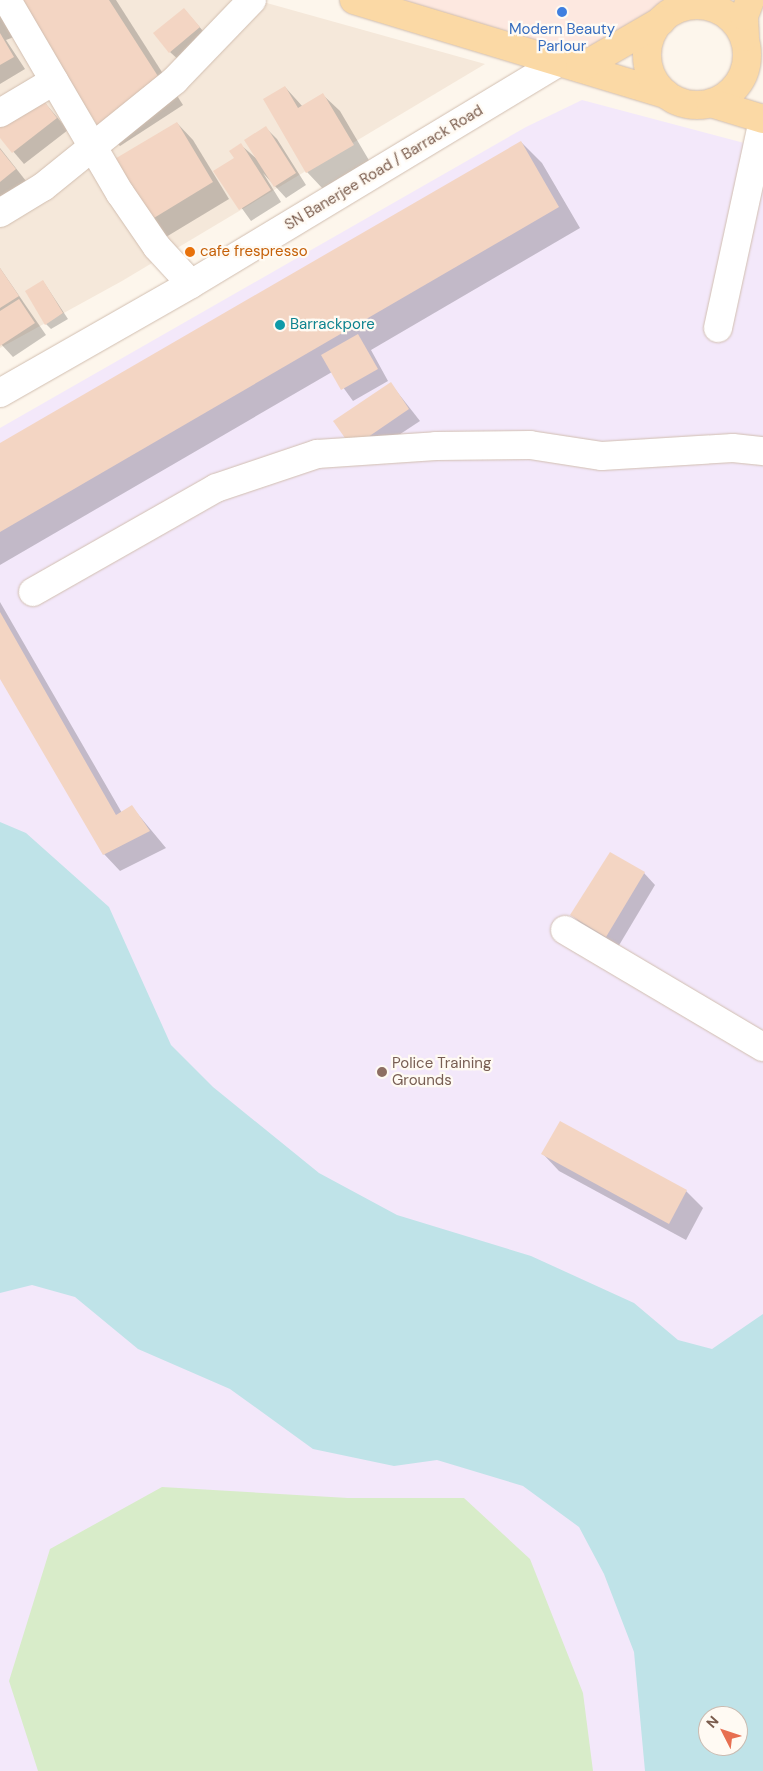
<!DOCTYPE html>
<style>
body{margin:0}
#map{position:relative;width:763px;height:1771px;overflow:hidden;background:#fdf6ec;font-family:"DM Sans",sans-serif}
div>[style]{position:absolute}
.residential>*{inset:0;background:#f5e8da}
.commercial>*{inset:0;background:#fde8e0}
.education>*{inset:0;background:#f3e8fa}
.green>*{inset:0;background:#d8ecc9}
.water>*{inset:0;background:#bfe3e8}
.shadow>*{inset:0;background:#0003}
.building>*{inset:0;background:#f3d5c3}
.roads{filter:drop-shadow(0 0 1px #d1beb0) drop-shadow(0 0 1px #d1beb0)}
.minor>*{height:28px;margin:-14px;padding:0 14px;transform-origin:14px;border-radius:14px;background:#fff}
.major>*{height:28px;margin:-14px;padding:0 14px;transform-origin:14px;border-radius:14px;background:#fbd9a5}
.major>.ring{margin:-14px;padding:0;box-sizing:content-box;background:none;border:28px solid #fbd9a5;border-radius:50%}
.dots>*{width:14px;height:14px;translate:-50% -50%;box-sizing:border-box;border:2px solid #fffaf3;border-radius:50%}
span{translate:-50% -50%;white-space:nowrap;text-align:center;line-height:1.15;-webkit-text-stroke:4.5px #fffaf3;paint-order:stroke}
.shop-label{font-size:15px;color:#366cbe}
.street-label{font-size:15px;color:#7a5c4d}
.food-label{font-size:15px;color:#c56008}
.left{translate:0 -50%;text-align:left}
.culture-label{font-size:15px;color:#0d838f}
.education-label{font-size:15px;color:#785e54}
.north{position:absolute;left:698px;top:1706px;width:50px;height:50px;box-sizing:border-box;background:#fffaf3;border:1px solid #cabbb1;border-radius:50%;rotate:311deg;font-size:14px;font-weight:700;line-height:20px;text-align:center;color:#7a5c4d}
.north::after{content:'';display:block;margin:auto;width:18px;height:22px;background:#e76f51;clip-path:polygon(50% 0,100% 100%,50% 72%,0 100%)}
</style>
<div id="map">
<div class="residential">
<i style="clip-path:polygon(0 0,256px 0,485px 64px,122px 281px,0 348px)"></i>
</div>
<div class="commercial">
<i style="clip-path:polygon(361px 0,677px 0,576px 59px)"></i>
</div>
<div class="education">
<i style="clip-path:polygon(evenodd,582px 100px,763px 148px,763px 1771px,0 1771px,0 428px,526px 127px,582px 100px,708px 1716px,738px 1716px,738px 1746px,708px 1746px,708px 1716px)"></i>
</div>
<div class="green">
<i style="clip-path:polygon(162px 1487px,348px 1498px,464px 1498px,530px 1559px,583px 1693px,593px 1771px,38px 1771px,9px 1681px,50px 1549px)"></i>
</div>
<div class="water">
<i style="clip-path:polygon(evenodd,0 822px,26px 833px,109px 907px,171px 1045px,213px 1087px,319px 1173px,397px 1215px,531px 1256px,634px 1303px,678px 1340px,712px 1349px,763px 1314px,763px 1771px,645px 1771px,634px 1652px,604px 1574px,579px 1527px,523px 1486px,437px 1460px,394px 1466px,313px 1449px,230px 1389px,138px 1349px,75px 1297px,32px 1285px,0 1293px,0 822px,708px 1716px,738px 1716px,738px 1746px,708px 1746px,708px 1716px)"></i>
</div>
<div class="shadow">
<i style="clip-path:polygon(19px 0,116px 0,183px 105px,120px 146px,99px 125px)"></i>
<i style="clip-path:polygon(0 9px,14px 37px,6px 40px,25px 69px,0 84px)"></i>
<i style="clip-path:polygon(184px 9px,210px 39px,182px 63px,170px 52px)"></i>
<i style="clip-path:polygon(285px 87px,303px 107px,323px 95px,340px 111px,370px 162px,323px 189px,307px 172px)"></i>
<i style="clip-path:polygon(40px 97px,68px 130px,24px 164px,0 136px,0 129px)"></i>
<i style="clip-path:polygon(177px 123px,193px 140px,229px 199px,166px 237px,115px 160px)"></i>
<i style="clip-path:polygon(266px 128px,277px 139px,306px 185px,286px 198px,263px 173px,281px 202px,251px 221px,215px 171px,236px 158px,241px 145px,258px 160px)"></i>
<i style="clip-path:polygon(521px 142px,542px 163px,580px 228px,371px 350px,388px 381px,353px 401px,332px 372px,0 565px,0 445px)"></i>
<i style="clip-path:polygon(0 148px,26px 181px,0 202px)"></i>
<i style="clip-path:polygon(0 268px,46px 335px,13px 357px,0 343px)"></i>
<i style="clip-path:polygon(43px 281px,68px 319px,51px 329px,46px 324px)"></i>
<i style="clip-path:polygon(391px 384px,420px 421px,364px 458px,353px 447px)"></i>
<i style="clip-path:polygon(0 602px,122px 813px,132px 807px,166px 848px,120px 871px,104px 854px,0 676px)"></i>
<i style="clip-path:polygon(644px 873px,655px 885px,618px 947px,583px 926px,572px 915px)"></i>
<i style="clip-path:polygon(543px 1154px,686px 1191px,703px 1208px,686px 1240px,559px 1171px)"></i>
</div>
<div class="building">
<i style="clip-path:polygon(17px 0,109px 0,163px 84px,98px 126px)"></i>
<i style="clip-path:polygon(184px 8px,200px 27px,169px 53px,153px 33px)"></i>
<i style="clip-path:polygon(0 33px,14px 57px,0 65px)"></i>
<i style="clip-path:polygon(285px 86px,298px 108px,323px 93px,354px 145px,306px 173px,263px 99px)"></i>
<i style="clip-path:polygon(40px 96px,57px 118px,12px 153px,0 138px,0 127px)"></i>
<i style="clip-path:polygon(177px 122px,213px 182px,149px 221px,113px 160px)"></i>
<i style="clip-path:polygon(266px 126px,296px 173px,274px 187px,244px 140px)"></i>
<i style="clip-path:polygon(521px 141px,559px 207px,0 532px,0 443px)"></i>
<i style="clip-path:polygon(241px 143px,271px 190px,239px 210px,213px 171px,234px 158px,229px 151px)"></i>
<i style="clip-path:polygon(0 149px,16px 169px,0 182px)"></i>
<i style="clip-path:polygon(0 268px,19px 296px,0 308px)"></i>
<i style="clip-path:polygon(43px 280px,63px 313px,45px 325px,25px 291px)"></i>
<i style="clip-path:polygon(19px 299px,35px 323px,0 346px,0 311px)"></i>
<i style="clip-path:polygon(358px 334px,378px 369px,341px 390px,321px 355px)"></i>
<i style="clip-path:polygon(391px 382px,409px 409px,352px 448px,333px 421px)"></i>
<i style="clip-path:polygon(0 612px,116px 815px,132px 805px,150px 831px,103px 855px,0 679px)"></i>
<i style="clip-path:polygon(610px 852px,645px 872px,606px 937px,570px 915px)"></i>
<i style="clip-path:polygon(560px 1121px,687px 1190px,669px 1224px,541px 1154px)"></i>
</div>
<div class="roads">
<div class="minor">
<i style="left:7px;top:0;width:224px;rotate:59.7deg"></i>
<i style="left:120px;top:193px;width:65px;rotate:55.6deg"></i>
<i style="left:157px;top:247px;width:50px;rotate:47.4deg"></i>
<i style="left:0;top:113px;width:63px;rotate:-30.7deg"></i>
<i style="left:0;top:213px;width:50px;rotate:-31.2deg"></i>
<i style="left:43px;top:187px;width:170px;rotate:-39deg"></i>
<i style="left:175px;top:80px;width:111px;rotate:-46.1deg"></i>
<i style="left:718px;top:328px;width:214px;rotate:-77.8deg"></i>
<i style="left:0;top:393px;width:220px;rotate:-29.7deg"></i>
<i style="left:191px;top:284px;width:430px;rotate:-31.1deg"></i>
<i style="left:33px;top:592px;width:210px;rotate:-29.6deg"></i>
<i style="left:216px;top:488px;width:107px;rotate:-18.6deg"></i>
<i style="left:317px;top:454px;width:119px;rotate:-3.8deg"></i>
<i style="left:436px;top:446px;width:94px;rotate:-0.6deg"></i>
<i style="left:530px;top:445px;width:73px;rotate:8.7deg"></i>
<i style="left:602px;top:456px;width:131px;rotate:-3.5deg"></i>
<i style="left:733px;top:448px;width:30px;rotate:6deg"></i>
<i style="left:565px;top:930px;width:230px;rotate:30.6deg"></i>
</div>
<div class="major">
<i style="left:354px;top:0;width:326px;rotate:16.8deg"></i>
<i class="ring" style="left:647px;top:5px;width:72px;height:72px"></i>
<i style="left:745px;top:37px;width:21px;rotate:-93deg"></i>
<i style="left:744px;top:16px;width:17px;rotate:-69deg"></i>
<i style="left:580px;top:68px;width:94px;rotate:-30.1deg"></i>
<i style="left:711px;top:103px;width:54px;rotate:17.1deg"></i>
</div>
</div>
<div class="dots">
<i style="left:562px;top:12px;background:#3f7fe0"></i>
<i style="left:190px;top:252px;background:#e8710a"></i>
<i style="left:280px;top:325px;background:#0f9aa8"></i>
<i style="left:382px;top:1072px;background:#8d6e63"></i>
</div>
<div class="shop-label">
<span style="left:562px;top:38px">Modern Beauty<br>Parlour</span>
</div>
<div class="street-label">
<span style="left:384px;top:168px;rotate:-31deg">SN Banerjee Road / Barrack Road</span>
</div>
<div class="food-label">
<span class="left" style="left:200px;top:252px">cafe frespresso</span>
</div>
<div class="culture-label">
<span class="left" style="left:290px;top:325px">Barrackpore</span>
</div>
<div class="education-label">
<span class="left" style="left:392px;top:1072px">Police Training<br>Grounds</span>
</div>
<div class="north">N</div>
</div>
